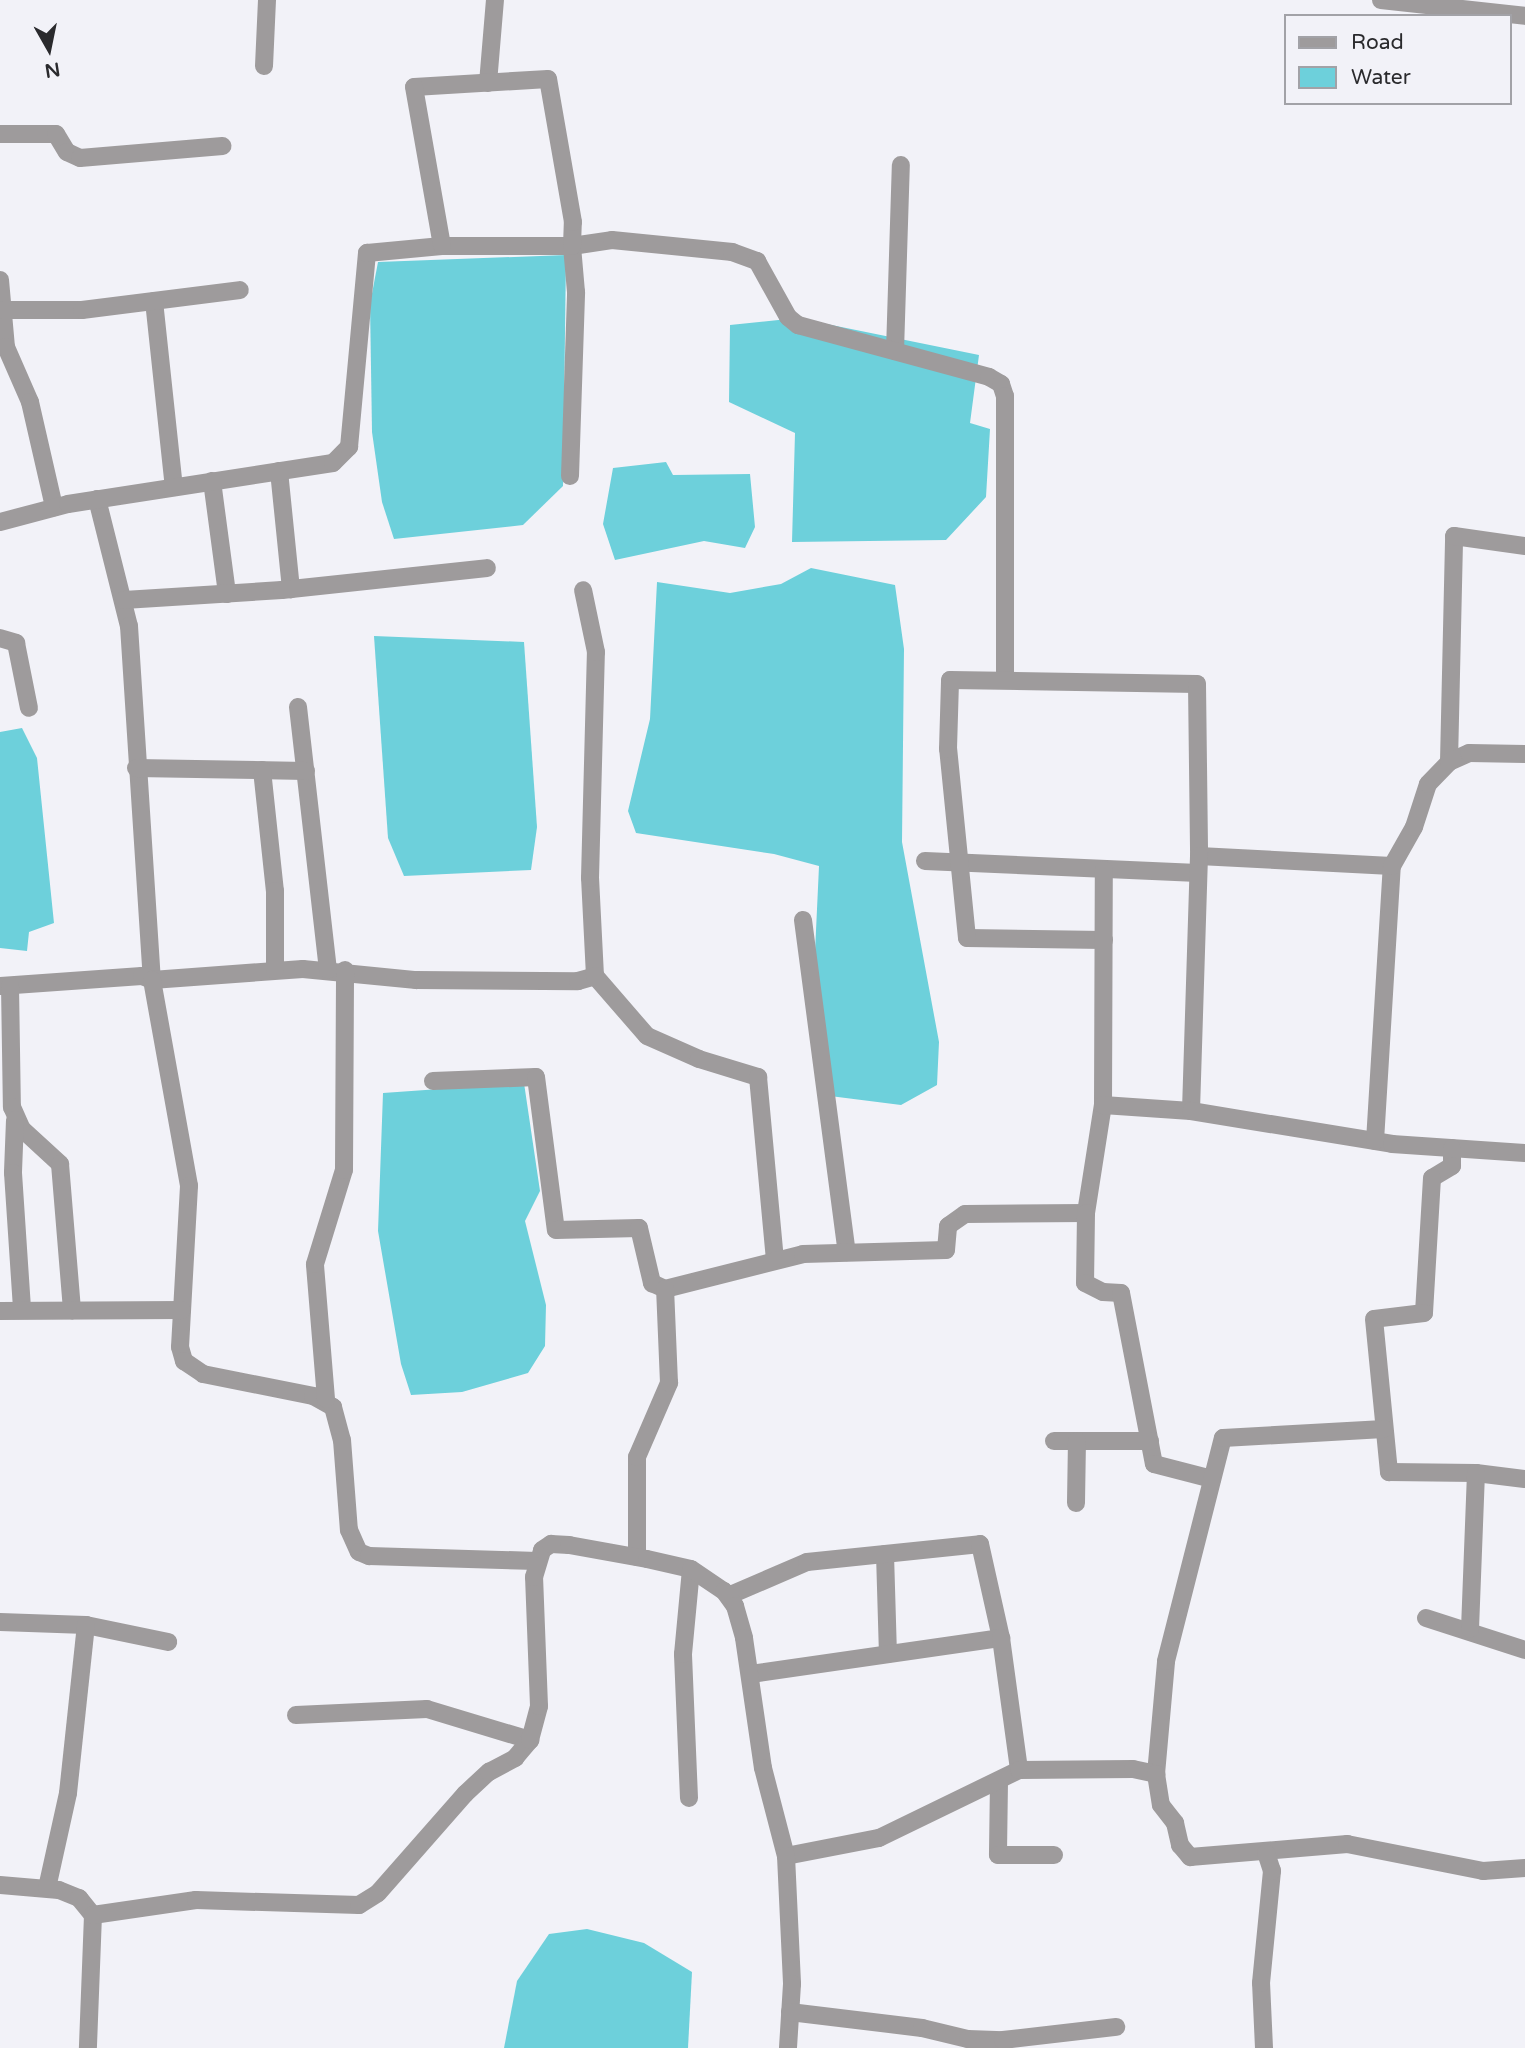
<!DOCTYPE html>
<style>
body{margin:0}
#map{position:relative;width:1525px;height:2048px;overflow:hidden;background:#f2f2f8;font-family:"Varela Round",sans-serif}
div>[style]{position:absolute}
.water>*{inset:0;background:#6dd0db}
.minor>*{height:18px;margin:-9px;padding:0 9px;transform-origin:9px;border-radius:9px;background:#9e9b9c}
span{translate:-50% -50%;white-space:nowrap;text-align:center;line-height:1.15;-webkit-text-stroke:6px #f2f2f8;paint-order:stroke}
.legend{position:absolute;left:1284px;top:14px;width:228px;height:91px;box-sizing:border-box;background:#f2f2f8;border:2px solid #a2a2a7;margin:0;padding:9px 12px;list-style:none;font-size:21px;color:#2a2a2d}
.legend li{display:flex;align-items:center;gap:14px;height:35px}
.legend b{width:35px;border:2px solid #a2a2a7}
.north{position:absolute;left:14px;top:14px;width:70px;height:70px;-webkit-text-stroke:5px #f2f2f8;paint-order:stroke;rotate:171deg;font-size:19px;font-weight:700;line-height:28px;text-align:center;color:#2a2a2d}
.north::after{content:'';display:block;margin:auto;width:24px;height:32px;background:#2a2a2d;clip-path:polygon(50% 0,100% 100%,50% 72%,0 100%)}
</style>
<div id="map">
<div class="water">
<i style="clip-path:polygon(566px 255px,563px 486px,523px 525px,394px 539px,382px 502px,372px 432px,370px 304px,378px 262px)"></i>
<i style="clip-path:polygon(797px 318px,979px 355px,970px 423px,990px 429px,986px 497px,946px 540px,792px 542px,795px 433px,729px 402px,730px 325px)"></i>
<i style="clip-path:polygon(666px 462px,673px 475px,750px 474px,755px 527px,745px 548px,704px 541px,615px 560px,603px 524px,613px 468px)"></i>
<i style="clip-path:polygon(811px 568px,895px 585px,904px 649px,902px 842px,939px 1042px,937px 1085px,901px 1105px,830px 1096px,813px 995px,819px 866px,774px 854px,636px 833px,628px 811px,650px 719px,657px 582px,730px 593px,781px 584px)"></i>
<i style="clip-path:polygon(374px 636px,524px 642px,537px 827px,531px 870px,404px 876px,388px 838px)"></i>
<i style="clip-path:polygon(22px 728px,37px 758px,54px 923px,29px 932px,27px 951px,0 948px,0 732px)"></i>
<i style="clip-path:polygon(524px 1083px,540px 1191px,525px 1221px,546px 1305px,545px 1346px,528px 1373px,462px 1392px,411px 1395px,401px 1364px,378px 1231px,383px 1093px)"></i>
<i style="clip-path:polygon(587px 1929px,644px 1943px,692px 1972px,688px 2048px,504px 2048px,517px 1981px,549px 1934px)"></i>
</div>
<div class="minor">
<i style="left:1381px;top:0;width:145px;rotate:6.3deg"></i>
<i style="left:264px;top:66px;width:66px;rotate:-87.4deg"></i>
<i style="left:488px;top:83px;width:83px;rotate:-85.2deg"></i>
<i style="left:0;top:134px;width:56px"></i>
<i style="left:56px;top:134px;width:21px;rotate:59deg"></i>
<i style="left:67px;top:152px;width:14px;rotate:25deg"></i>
<i style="left:80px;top:158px;width:143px;rotate:-4.8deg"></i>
<i style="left:0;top:280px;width:67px;rotate:84.9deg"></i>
<i style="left:6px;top:347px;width:60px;rotate:66.4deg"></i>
<i style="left:30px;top:402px;width:108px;rotate:77.1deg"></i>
<i style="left:154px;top:301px;width:187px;rotate:83.9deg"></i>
<i style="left:3px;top:310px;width:79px"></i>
<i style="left:82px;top:310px;width:159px;rotate:-7.2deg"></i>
<i style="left:895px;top:351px;width:186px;rotate:-88.2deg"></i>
<i style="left:279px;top:471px;width:119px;rotate:84.2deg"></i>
<i style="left:570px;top:476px;width:184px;rotate:-88.1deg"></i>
<i style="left:576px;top:292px;width:46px;rotate:-95deg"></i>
<i style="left:572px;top:246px;width:40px;rotate:-8.5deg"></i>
<i style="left:612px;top:240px;width:121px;rotate:5.7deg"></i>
<i style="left:732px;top:252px;width:27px;rotate:20deg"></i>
<i style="left:757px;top:261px;width:64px;rotate:61deg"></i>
<i style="left:788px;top:317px;width:13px;rotate:39deg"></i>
<i style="left:798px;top:325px;width:198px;rotate:15.2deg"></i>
<i style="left:989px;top:377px;width:14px;rotate:30deg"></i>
<i style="left:1001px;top:384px;width:13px;rotate:72deg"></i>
<i style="left:1005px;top:396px;width:282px;rotate:90deg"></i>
<i style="left:212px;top:481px;width:114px;rotate:82.4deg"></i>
<i style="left:97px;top:499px;width:131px;rotate:75.9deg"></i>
<i style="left:129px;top:626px;width:355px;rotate:86.3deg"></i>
<i style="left:152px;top:980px;width:151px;rotate:-4.2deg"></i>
<i style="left:303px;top:969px;width:114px;rotate:5.6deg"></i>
<i style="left:416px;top:980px;width:162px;rotate:0.4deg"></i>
<i style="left:578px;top:981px;width:18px;rotate:-16deg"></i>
<i style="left:595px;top:976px;width:98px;rotate:-92.9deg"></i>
<i style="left:590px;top:878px;width:226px;rotate:-88.5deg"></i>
<i style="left:596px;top:652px;width:63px;rotate:-101.8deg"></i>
<i style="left:0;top:522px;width:70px;rotate:-14.8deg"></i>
<i style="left:68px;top:504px;width:268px;rotate:-8.8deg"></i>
<i style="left:333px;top:463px;width:23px;rotate:-45deg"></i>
<i style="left:349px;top:447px;width:195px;rotate:-84.7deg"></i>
<i style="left:367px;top:253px;width:75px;rotate:-5.3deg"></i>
<i style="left:442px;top:246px;width:130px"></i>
<i style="left:572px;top:246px;width:24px;rotate:-88deg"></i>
<i style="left:573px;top:222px;width:145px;rotate:-99.9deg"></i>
<i style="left:548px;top:79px;width:134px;rotate:176.6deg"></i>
<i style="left:414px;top:87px;width:161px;rotate:80deg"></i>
<i style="left:124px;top:600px;width:158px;rotate:-3.6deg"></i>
<i style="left:282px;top:590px;width:206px;rotate:-6.1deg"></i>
<i style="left:0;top:638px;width:17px;rotate:17deg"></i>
<i style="left:16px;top:643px;width:66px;rotate:78.7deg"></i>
<i style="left:298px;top:707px;width:264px;rotate:83.5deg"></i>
<i style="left:1449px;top:762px;width:226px;rotate:-88.7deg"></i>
<i style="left:1454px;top:536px;width:72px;rotate:8deg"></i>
<i style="left:136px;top:768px;width:170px;rotate:1deg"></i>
<i style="left:262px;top:770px;width:122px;rotate:83.9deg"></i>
<i style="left:275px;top:891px;width:79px;rotate:90deg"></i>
<i style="left:1199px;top:856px;width:193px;rotate:3deg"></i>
<i style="left:925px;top:861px;width:273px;rotate:2.5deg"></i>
<i style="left:803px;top:920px;width:335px;rotate:82.5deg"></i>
<i style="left:1104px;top:940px;width:137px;rotate:-179.2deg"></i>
<i style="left:967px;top:938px;width:190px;rotate:-95.7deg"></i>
<i style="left:948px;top:749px;width:69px;rotate:-88.3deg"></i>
<i style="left:950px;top:680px;width:247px;rotate:0.9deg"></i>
<i style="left:1197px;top:684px;width:172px;rotate:89.3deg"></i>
<i style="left:1199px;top:856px;width:255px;rotate:91.8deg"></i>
<i style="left:595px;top:976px;width:79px;rotate:49.1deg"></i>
<i style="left:647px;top:1036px;width:57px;rotate:23.9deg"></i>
<i style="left:699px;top:1059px;width:62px;rotate:17deg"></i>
<i style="left:758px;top:1077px;width:183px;rotate:84.7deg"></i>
<i style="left:0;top:986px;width:142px;rotate:-4deg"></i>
<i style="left:142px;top:976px;width:11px;rotate:22deg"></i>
<i style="left:152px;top:980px;width:209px;rotate:79.8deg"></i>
<i style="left:189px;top:1186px;width:161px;rotate:93.2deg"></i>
<i style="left:180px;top:1347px;width:15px;rotate:74deg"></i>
<i style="left:184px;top:1361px;width:23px;rotate:34deg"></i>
<i style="left:203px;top:1374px;width:112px;rotate:11.3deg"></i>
<i style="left:313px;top:1396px;width:23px;rotate:29deg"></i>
<i style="left:333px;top:1407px;width:34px;rotate:75deg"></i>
<i style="left:342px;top:1440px;width:90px;rotate:85.6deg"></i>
<i style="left:349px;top:1530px;width:24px;rotate:66deg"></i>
<i style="left:359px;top:1552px;width:11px;rotate:22deg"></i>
<i style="left:369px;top:1556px;width:168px;rotate:1.7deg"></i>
<i style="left:10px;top:986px;width:121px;rotate:89.1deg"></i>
<i style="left:12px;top:1107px;width:24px;rotate:66deg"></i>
<i style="left:22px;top:1129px;width:52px;rotate:42.6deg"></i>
<i style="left:60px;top:1164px;width:147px;rotate:85.3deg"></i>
<i style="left:433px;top:1081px;width:103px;rotate:-2.2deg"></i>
<i style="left:536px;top:1077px;width:154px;rotate:82.6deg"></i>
<i style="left:556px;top:1230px;width:83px;rotate:-1.4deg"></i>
<i style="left:639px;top:1228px;width:57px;rotate:76.7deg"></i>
<i style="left:652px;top:1283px;width:14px;rotate:25deg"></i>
<i style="left:665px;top:1289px;width:142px;rotate:-14.2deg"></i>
<i style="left:803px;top:1254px;width:143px;rotate:-1.6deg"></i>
<i style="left:946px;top:1250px;width:24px;rotate:-85deg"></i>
<i style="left:948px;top:1226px;width:21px;rotate:-35deg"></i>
<i style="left:965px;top:1214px;width:121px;rotate:-0.5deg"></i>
<i style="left:1086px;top:1213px;width:109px;rotate:-81.1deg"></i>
<i style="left:1103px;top:1105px;width:235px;rotate:-89.8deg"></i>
<i style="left:1103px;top:1105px;width:88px;rotate:3.9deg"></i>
<i style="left:1191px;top:1111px;width:204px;rotate:9.3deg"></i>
<i style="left:1392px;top:1144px;width:133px;rotate:3.9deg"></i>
<i style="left:15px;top:1120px;width:53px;rotate:92.2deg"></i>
<i style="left:13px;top:1173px;width:137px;rotate:86.2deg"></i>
<i style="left:1375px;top:1141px;width:276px;rotate:-86.5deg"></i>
<i style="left:1392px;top:866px;width:45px;rotate:-60.6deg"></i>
<i style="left:1414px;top:827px;width:45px;rotate:-72deg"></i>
<i style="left:1428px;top:784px;width:30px;rotate:-46deg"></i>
<i style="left:1449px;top:762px;width:22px;rotate:-24deg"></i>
<i style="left:1469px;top:753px;width:56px;rotate:1deg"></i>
<i style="left:1452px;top:1148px;width:18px;rotate:90deg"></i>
<i style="left:1452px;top:1166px;width:23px;rotate:149deg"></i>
<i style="left:1432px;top:1178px;width:135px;rotate:93.4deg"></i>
<i style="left:1424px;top:1313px;width:50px;rotate:173.2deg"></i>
<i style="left:1374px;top:1319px;width:154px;rotate:84.4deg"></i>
<i style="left:1389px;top:1472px;width:87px;rotate:0.7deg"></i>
<i style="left:1476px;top:1473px;width:49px;rotate:7deg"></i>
<i style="left:1086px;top:1213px;width:70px;rotate:90.8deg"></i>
<i style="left:1085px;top:1283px;width:20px;rotate:27deg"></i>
<i style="left:1103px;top:1292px;width:18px;rotate:3deg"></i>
<i style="left:1121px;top:1293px;width:174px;rotate:79.1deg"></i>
<i style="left:1154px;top:1464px;width:60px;rotate:14.5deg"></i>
<i style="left:0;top:1311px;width:182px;rotate:-0.3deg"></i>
<i style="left:326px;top:1399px;width:135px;rotate:-94.7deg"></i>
<i style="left:315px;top:1264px;width:98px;rotate:-72.9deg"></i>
<i style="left:344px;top:1170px;width:200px;rotate:-89.7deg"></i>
<i style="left:1054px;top:1441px;width:96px"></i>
<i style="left:1076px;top:1503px;width:62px;rotate:-89.1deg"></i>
<i style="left:885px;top:1554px;width:100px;rotate:88.3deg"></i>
<i style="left:637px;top:1557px;width:100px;rotate:-90deg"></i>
<i style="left:637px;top:1457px;width:81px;rotate:-66.6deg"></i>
<i style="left:669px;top:1383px;width:94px;rotate:-92.4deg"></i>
<i style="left:728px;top:1596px;width:86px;rotate:-23.3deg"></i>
<i style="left:807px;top:1562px;width:174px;rotate:-5.9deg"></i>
<i style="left:980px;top:1544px;width:96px;rotate:77.4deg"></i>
<i style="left:1426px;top:1618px;width:104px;rotate:17.9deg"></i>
<i style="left:0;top:1622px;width:86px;rotate:2deg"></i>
<i style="left:86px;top:1625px;width:84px;rotate:11.7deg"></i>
<i style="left:1470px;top:1629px;width:156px;rotate:-87.8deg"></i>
<i style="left:751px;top:1674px;width:253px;rotate:-8.2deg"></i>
<i style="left:1001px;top:1638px;width:133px;rotate:82.2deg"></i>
<i style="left:296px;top:1715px;width:131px;rotate:-2.6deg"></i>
<i style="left:427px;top:1709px;width:108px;rotate:16.8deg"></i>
<i style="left:1156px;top:1774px;width:113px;rotate:-84.9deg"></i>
<i style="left:1166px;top:1661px;width:230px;rotate:-75.7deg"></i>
<i style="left:1223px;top:1438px;width:161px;rotate:-3.2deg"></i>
<i style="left:999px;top:1781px;width:74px;rotate:90.8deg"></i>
<i style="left:998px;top:1855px;width:56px"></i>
<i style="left:689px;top:1798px;width:144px;rotate:-92.4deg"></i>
<i style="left:683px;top:1654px;width:85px;rotate:-84.6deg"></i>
<i style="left:786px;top:1856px;width:95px;rotate:-11deg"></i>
<i style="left:879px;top:1838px;width:156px;rotate:-25.9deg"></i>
<i style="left:1019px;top:1770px;width:114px;rotate:-0.5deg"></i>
<i style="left:1133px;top:1769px;width:24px;rotate:12deg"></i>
<i style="left:1156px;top:1774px;width:31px;rotate:81deg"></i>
<i style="left:1161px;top:1805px;width:23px;rotate:52deg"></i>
<i style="left:1175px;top:1823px;width:23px;rotate:77deg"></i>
<i style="left:1180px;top:1845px;width:16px;rotate:50deg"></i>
<i style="left:1190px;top:1857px;width:158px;rotate:-4.7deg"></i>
<i style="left:1347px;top:1844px;width:139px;rotate:11.2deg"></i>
<i style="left:1483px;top:1871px;width:42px;rotate:-4.1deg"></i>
<i style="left:0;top:1885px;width:59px;rotate:4.8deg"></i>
<i style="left:59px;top:1890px;width:22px;rotate:22deg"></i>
<i style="left:79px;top:1898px;width:22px;rotate:51deg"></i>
<i style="left:93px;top:1915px;width:133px;rotate:92.2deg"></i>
<i style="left:47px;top:1888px;width:97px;rotate:-77.5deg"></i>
<i style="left:68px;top:1793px;width:169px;rotate:-83.9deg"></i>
<i style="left:93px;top:1915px;width:104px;rotate:-8.3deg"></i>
<i style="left:196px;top:1900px;width:163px;rotate:1.8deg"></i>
<i style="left:359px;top:1905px;width:22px;rotate:-32deg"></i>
<i style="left:378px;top:1893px;width:132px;rotate:-48.7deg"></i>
<i style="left:465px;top:1794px;width:33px;rotate:-43deg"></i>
<i style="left:489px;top:1772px;width:30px;rotate:-28deg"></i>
<i style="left:515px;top:1758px;width:23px;rotate:-50deg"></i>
<i style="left:530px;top:1740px;width:35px;rotate:-75deg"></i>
<i style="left:539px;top:1706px;width:129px;rotate:-92.2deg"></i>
<i style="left:534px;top:1577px;width:28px;rotate:-73deg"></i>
<i style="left:542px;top:1550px;width:11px;rotate:-34deg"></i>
<i style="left:551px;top:1544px;width:18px;rotate:3deg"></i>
<i style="left:569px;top:1545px;width:79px;rotate:10.2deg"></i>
<i style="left:647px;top:1559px;width:45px;rotate:12.8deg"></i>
<i style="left:691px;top:1569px;width:40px;rotate:34deg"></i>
<i style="left:724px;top:1591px;width:19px;rotate:54deg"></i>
<i style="left:735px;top:1606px;width:33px;rotate:74deg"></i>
<i style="left:744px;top:1638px;width:131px;rotate:81.7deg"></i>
<i style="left:763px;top:1768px;width:91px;rotate:75.4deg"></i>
<i style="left:786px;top:1856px;width:128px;rotate:87.3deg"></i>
<i style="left:792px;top:1984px;width:64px;rotate:93.6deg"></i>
<i style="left:790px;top:2012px;width:133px;rotate:6.9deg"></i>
<i style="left:922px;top:2028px;width:47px;rotate:13.4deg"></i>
<i style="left:968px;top:2039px;width:35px;rotate:2deg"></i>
<i style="left:1003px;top:2040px;width:114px;rotate:-6.6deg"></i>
<i style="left:1264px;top:2048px;width:65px;rotate:-92.6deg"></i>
<i style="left:1261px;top:1983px;width:113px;rotate:-84.4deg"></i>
<i style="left:1272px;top:1871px;width:19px;rotate:-108deg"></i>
</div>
<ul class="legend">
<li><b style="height:9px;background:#9e9b9c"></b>Road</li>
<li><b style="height:19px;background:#6dd0db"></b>Water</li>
</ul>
<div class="north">N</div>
</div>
